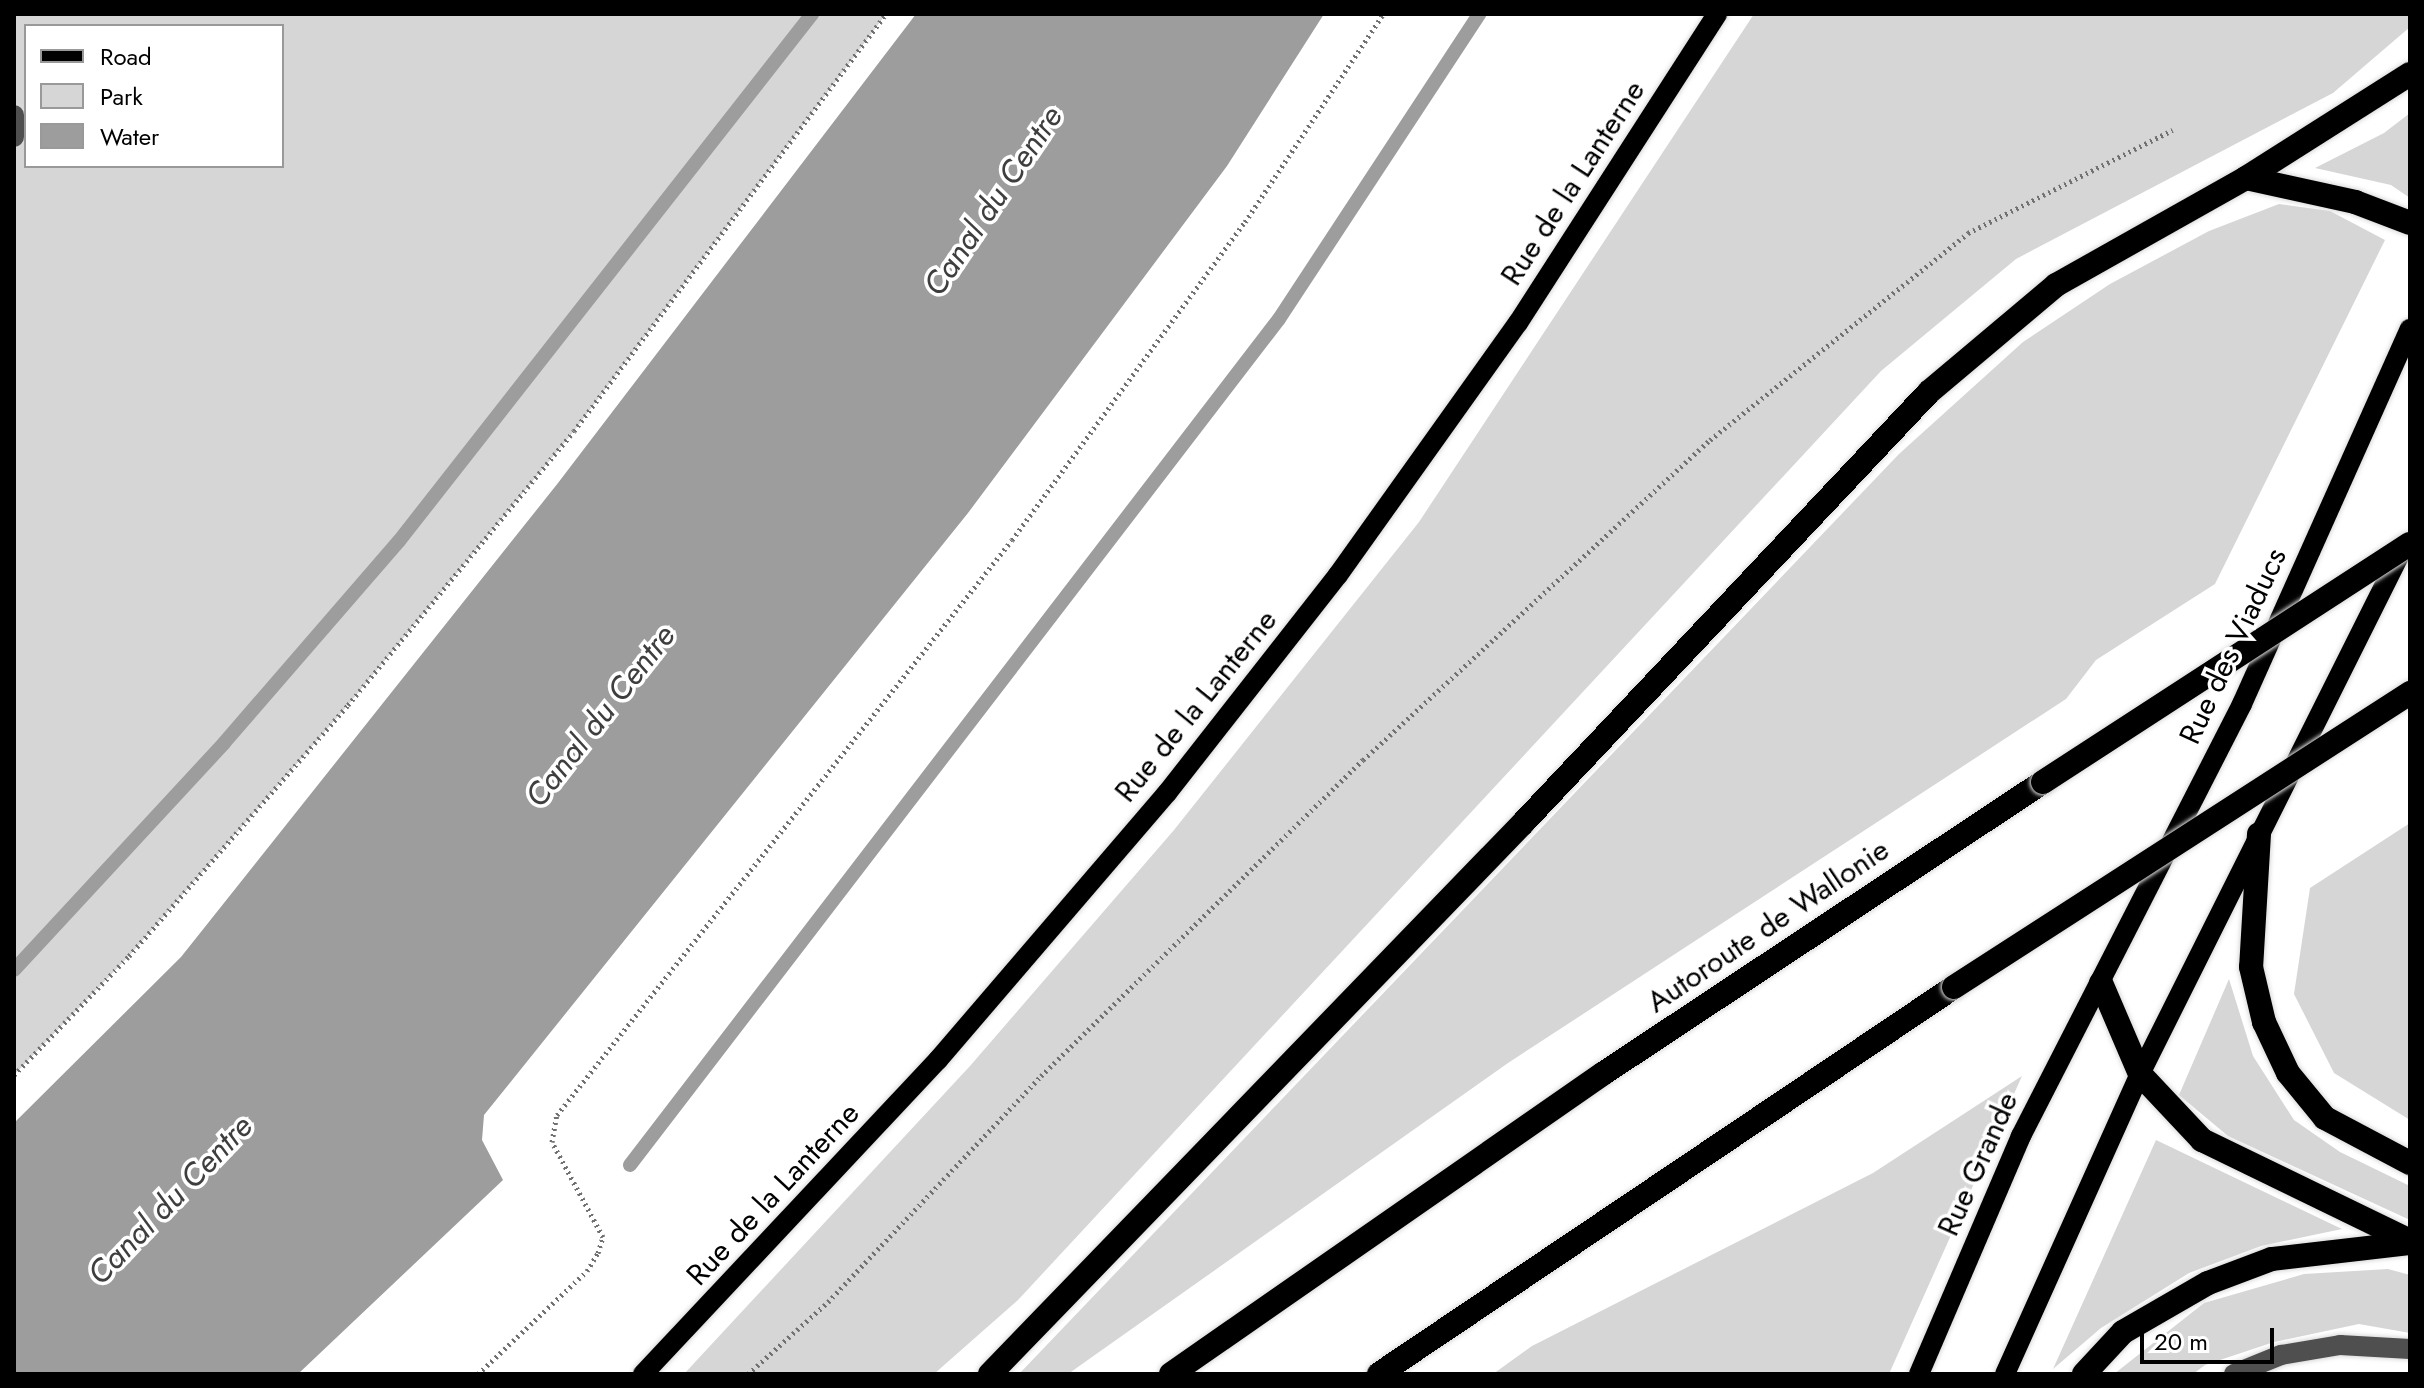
<!DOCTYPE html>
<style>
body{margin:0}
#map{position:relative;width:2424px;height:1388px;overflow:hidden;background:#fff;font-family:Jost,sans-serif}
div>[style]{position:absolute}
.green>*{inset:0;background:#d6d6d6}
.water>*{inset:0;background:#9d9d9d}
.stream>*{height:14px;margin:-7px;padding:0 7px;transform-origin:7px;border-radius:7px;background:#9d9d9d}
.path>*{height:5px;margin-top:-2.5px;transform-origin:0;background:repeating-linear-gradient(90deg,#717171 0 2px,transparent 0 6px)}
.roads{filter:drop-shadow(0 0 2px #dbdbdb) drop-shadow(0 0 2px #dbdbdb)}
.minor>*{height:20px;margin:-10px;padding:0 10px;transform-origin:10px;border-radius:10px;background:#4f4f4f}
.major>*{height:20px;margin:-10px;padding:0 10px;transform-origin:10px;border-radius:10px;background:#000}
.highway>*{height:24px;margin:-12px;padding:0 12px;transform-origin:12px;border-radius:12px;background:#000}
.bridges{filter:drop-shadow(0 0 2px #dbdbdb) drop-shadow(0 0 2px #dbdbdb)}
.highway-bridge>*{height:24px;margin:-12px;padding:0 12px;transform-origin:12px;border-radius:12px;background:#000}
span{translate:-50% -50%;white-space:nowrap;text-align:center;line-height:1.15;-webkit-text-stroke:7px #fff;paint-order:stroke}
.street-label{font-size:30px;color:#000}
.water-label{font-size:32px;color:#3e3e3e;font-style:italic}
.frame{position:absolute;inset:0;border:16px solid #000;pointer-events:none}
.legend{position:absolute;left:24px;top:24px;width:260px;height:144px;box-sizing:border-box;background:#fff;border:2px solid #999;margin:0;padding:10px 14px;list-style:none;font-size:24px;color:#000}
.legend li{display:flex;align-items:center;gap:16px;height:40px}
.legend b{width:40px;border:2px solid #999}
.scale{position:absolute;left:2140px;top:1328px;width:134px;height:36px;box-sizing:border-box;border:4px solid #000;border-top:0;padding-left:10px;font-size:24px;line-height:28px;white-space:nowrap;color:#000;-webkit-text-stroke:6px #fff;paint-order:stroke}
</style>
<div id="map">
<div class="green">
<i style="clip-path:polygon(evenodd,14px 14px,886px 14px,574px 431px,348px 705px,129px 956px,14px 1075px,14px 14px,26px 26px,282px 26px,282px 166px,26px 166px,26px 26px)"></i>
<i style="clip-path:polygon(1754px 14px,2410px 14px,2410px 27px,2333px 93px,2016px 259px,1881px 371px,1018px 1300px,934px 1374px,684px 1374px,970px 1066px,1174px 830px,1419px 522px)"></i>
<i style="clip-path:polygon(2410px 113px,2410px 198px,2391px 185px,2315px 168px,2384px 133px)"></i>
<i style="clip-path:polygon(2279px 204px,2330px 211px,2385px 240px,2215px 584px,2096px 660px,2066px 699px,1508px 1063px,1068px 1374px,1019px 1374px,1899px 454px,2023px 342px,2110px 284px,2209px 231px)"></i>
<i style="clip-path:polygon(2410px 823px,2410px 1120px,2334px 1073px,2294px 994px,2310px 888px)"></i>
<i style="clip-path:polygon(2229px 979px,2253px 1056px,2294px 1120px,2340px 1152px,2410px 1186px,2410px 1220px,2228px 1136px,2179px 1095px)"></i>
<i style="clip-path:polygon(2022px 1076px,1889px 1374px,1493px 1374px,1532px 1346px,1873px 1173px)"></i>
<i style="clip-path:polygon(2156px 1140px,2342px 1229px,2261px 1246px,2189px 1273px,2101px 1328px,2053px 1369px)"></i>
<i style="clip-path:polygon(2388px 1269px,2410px 1275px,2410px 1333px,2359px 1324px,2274px 1342px,2205px 1365px,2193px 1374px,2114px 1374px,2204px 1303px,2304px 1274px)"></i>
</div>
<div class="water">
<i style="clip-path:polygon(916px 14px,1324px 14px,1227px 166px,968px 513px,484px 1115px,482px 1140px,503px 1180px,298px 1374px,14px 1374px,14px 1123px,181px 957px,558px 483px)"></i>
</div>
<div class="stream">
<i style="left:14px;top:970px;width:309px;rotate:-47.2deg"></i>
<i style="left:224px;top:743px;width:267px;rotate:-49.1deg"></i>
<i style="left:399px;top:541px;width:670px;rotate:-51.91deg"></i>
<i style="left:630px;top:1165px;width:1066px;rotate:-52.51deg"></i>
<i style="left:1279px;top:319px;width:365px;rotate:-56.7deg"></i>
</div>
<div class="path">
<i style="left:14px;top:1075px;width:165px;rotate:-46deg"></i>
<i style="left:129px;top:956px;width:333px;rotate:-48.9deg"></i>
<i style="left:348px;top:705px;width:355px;rotate:-50.5deg"></i>
<i style="left:574px;top:431px;width:521px;rotate:-53.2deg"></i>
<i style="left:478px;top:1374px;width:150px;rotate:-43.4deg"></i>
<i style="left:587px;top:1271px;width:21px;rotate:-59deg"></i>
<i style="left:598px;top:1253px;width:17px;rotate:-73deg"></i>
<i style="left:603px;top:1237px;width:108px;rotate:-118.2deg"></i>
<i style="left:552px;top:1142px;width:27px;rotate:-80deg"></i>
<i style="left:557px;top:1115px;width:733px;rotate:-51.65deg"></i>
<i style="left:1012px;top:540px;width:394px;rotate:-53.8deg"></i>
<i style="left:1245px;top:222px;width:250px;rotate:-56.4deg"></i>
<i style="left:748px;top:1374px;width:108px;rotate:-42deg"></i>
<i style="left:828px;top:1302px;width:311px;rotate:-46.7deg"></i>
<i style="left:1041px;top:1076px;width:451px;rotate:-44.5deg"></i>
<i style="left:1363px;top:760px;width:472px;rotate:-42.7deg"></i>
<i style="left:1710px;top:440px;width:331px;rotate:-38.7deg"></i>
<i style="left:1968px;top:233px;width:229px;rotate:-26.7deg"></i>
</div>
<div class="roads">
<div class="minor">
<i style="left:14px;top:115px;width:22px;rotate:90deg"></i>
<i style="left:2234px;top:1374px;width:51px;rotate:-22deg"></i>
<i style="left:2281px;top:1355px;width:60px;rotate:-9.6deg"></i>
<i style="left:2340px;top:1345px;width:70px;rotate:3.3deg"></i>
</div>
<div class="major">
<i style="left:643px;top:1374px;width:431px;rotate:-46.8deg"></i>
<i style="left:938px;top:1060px;width:352px;rotate:-49.4deg"></i>
<i style="left:1167px;top:793px;width:277px;rotate:-51.9deg"></i>
<i style="left:1338px;top:575px;width:310px;rotate:-54.5deg"></i>
<i style="left:1518px;top:323px;width:368px;rotate:-57.2deg"></i>
<i style="left:1919px;top:1374px;width:259px;rotate:-66.8deg"></i>
<i style="left:2021px;top:1136px;width:485px;rotate:-62.9deg"></i>
<i style="left:2242px;top:704px;width:411px;rotate:-65.9deg"></i>
<i style="left:2005px;top:1374px;width:329px;rotate:-65.8deg"></i>
<i style="left:2140px;top:1074px;width:588px;rotate:-63.43deg"></i>
</div>
<div class="highway">
<i style="left:2246px;top:178px;width:112px;rotate:12.4deg"></i>
<i style="left:2355px;top:202px;width:59px;rotate:20.9deg"></i>
<i style="left:2259px;top:834px;width:133px;rotate:93.4deg"></i>
<i style="left:2251px;top:967px;width:57px;rotate:76.7deg"></i>
<i style="left:2264px;top:1022px;width:56px;rotate:64.8deg"></i>
<i style="left:2288px;top:1073px;width:58px;rotate:50.6deg"></i>
<i style="left:2325px;top:1118px;width:96px;rotate:27.9deg"></i>
<i style="left:2101px;top:983px;width:99px;rotate:66.8deg"></i>
<i style="left:2140px;top:1074px;width:91px;rotate:46.8deg"></i>
<i style="left:2202px;top:1140px;width:231px;rotate:25.9deg"></i>
<i style="left:990px;top:1374px;width:767px;rotate:-45.95deg"></i>
<i style="left:1523px;top:823px;width:592px;rotate:-46.71deg"></i>
<i style="left:1929px;top:392px;width:166px;rotate:-40.1deg"></i>
<i style="left:2056px;top:285px;width:218px;rotate:-29.4deg"></i>
<i style="left:2246px;top:178px;width:194px;rotate:-32.4deg"></i>
<i style="left:1171px;top:1374px;width:527px;rotate:-34.81deg"></i>
<i style="left:1604px;top:1073px;width:527px;rotate:-33.54deg"></i>
<i style="left:1379px;top:1374px;width:693px;rotate:-33.94deg"></i>
<i style="left:2084px;top:1374px;width:57px;rotate:-47.1deg"></i>
<i style="left:2123px;top:1332px;width:98px;rotate:-30deg"></i>
<i style="left:2208px;top:1283px;width:68px;rotate:-20.6deg"></i>
<i style="left:2272px;top:1259px;width:139px;rotate:-6.6deg"></i>
</div>
</div>
<div class="bridges">
<div class="highway-bridge">
<i style="left:2043px;top:782px;width:437px;rotate:-33deg"></i>
<i style="left:1954px;top:987px;width:543px;rotate:-32.81deg"></i>
</div>
</div>
<div class="street-label">
<span style="left:1573px;top:183px;rotate:-57deg">Rue de la Lanterne</span>
<span style="left:2233px;top:646px;rotate:-65deg">Rue des Viaducs</span>
<span style="left:1196px;top:706px;rotate:-51deg">Rue de la Lanterne</span>
<span style="left:1768px;top:926px;rotate:-34deg">Autoroute de Wallonie</span>
<span style="left:1978px;top:1164px;rotate:-66deg">Rue Grande</span>
<span style="left:773px;top:1194px;rotate:-47deg">Rue de la Lanterne</span>
</div>
<div class="water-label">
<span style="left:993px;top:201px;rotate:-56deg">Canal du Centre</span>
<span style="left:600px;top:716px;rotate:-52deg">Canal du Centre</span>
<span style="left:170px;top:1200px;rotate:-46deg">Canal du Centre</span>
</div>
<div class="frame"></div>
<ul class="legend">
<li><b style="height:10px;background:#000"></b>Road</li>
<li><b style="height:22px;background:#d6d6d6"></b>Park</li>
<li><b style="height:22px;background:#9d9d9d"></b>Water</li>
</ul>
<div class="scale">20 m</div>
</div>
